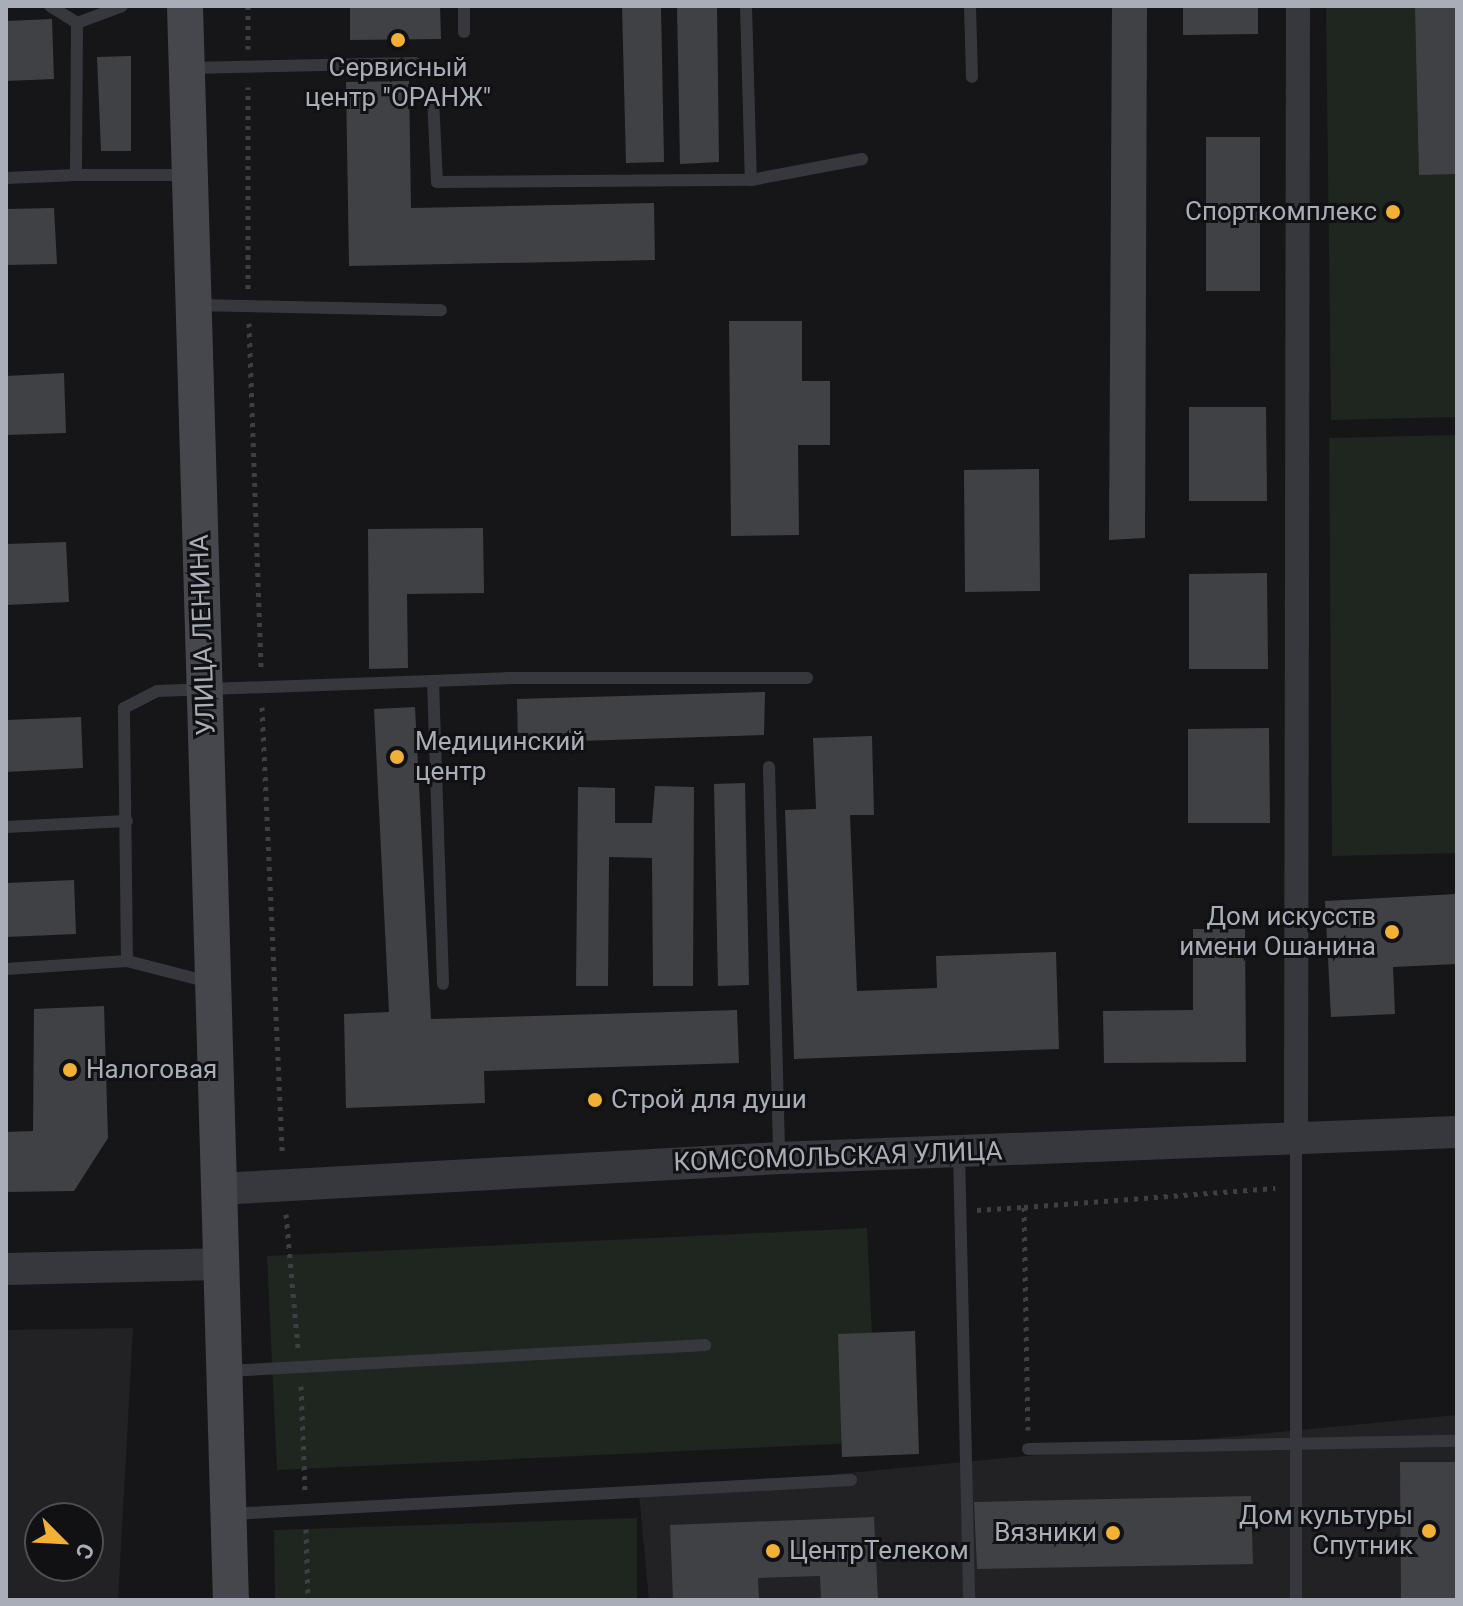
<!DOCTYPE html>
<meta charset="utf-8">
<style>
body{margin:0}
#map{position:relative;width:1463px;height:1606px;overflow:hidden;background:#161618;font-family:Roboto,sans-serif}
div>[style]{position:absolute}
.built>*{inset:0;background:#222225}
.green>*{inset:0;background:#1e261f}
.building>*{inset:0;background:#404145}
.path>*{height:5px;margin-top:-2.5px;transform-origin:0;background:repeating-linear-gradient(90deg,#3d3f44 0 4px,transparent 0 10px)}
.service>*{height:12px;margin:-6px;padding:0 6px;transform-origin:6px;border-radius:6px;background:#37383d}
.minor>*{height:24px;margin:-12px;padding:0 12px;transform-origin:12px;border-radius:12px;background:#37383d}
.tertiary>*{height:32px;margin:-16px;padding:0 16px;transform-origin:16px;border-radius:16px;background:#37383d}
.secondary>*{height:36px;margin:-18px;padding:0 18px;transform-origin:18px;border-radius:18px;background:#45474d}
.dots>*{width:22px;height:22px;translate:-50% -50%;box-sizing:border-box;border:4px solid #111113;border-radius:50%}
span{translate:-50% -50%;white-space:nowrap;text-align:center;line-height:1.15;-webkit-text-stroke:6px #111113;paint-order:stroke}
.poi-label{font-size:26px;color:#a8adb8}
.right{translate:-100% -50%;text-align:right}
.left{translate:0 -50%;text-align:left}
.street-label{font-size:26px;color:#a8adb8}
.frame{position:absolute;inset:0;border:8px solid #a8adb8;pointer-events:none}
.north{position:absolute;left:24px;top:1502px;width:80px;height:80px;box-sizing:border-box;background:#111113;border:2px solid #4d4f55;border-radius:50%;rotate:114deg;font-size:22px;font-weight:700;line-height:32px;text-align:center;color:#a8adb8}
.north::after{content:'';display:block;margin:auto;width:28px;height:36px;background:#f2b134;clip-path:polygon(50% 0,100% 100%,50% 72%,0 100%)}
</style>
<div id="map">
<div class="built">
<i style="clip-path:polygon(evenodd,133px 1328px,118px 1600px,6px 1600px,6px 1330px,133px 1328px,40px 1518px,88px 1518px,88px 1566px,40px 1566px,40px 1518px)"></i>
<i style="clip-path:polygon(1457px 1415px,1457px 1600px,649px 1600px,639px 1493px)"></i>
</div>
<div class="green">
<i style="clip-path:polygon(1326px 6px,1457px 6px,1457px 417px,1331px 420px)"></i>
<i style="clip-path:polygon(1457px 435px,1457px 853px,1332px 856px,1329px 438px)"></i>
<i style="clip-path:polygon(867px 1228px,877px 1442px,277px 1470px,267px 1256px)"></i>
<i style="clip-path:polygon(637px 1518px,637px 1600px,275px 1600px,274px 1530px)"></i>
</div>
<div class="building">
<i style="clip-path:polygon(350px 6px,440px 6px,441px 39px,350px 40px)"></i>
<i style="clip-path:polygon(622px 6px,661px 6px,664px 162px,626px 163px)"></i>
<i style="clip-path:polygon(677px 6px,717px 6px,719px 162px,680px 164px)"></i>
<i style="clip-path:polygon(1112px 6px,1147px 6px,1145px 538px,1109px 540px)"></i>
<i style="clip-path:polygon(1183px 6px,1258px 6px,1258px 34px,1183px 35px)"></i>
<i style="clip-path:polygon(1415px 6px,1457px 6px,1457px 174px,1419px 175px)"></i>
<i style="clip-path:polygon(52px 19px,54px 79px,6px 81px,6px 21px)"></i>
<i style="clip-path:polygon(131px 56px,131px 151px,101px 151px,97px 57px)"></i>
<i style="clip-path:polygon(409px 81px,411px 208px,654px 203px,655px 260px,349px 266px,346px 82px)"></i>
<i style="clip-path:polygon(1206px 137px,1260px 137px,1260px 291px,1206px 291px)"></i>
<i style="clip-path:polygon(54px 208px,57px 264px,6px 265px,6px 209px)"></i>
<i style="clip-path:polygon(729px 321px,802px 321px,802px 381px,830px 381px,830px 445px,798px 445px,799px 535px,731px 536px)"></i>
<i style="clip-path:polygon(64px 373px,66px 433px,6px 435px,6px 376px)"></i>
<i style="clip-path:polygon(1189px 407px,1266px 407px,1267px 501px,1189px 501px)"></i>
<i style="clip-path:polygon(1039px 469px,1040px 591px,965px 592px,964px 470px)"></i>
<i style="clip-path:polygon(483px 528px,484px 593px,407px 594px,408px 668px,369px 669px,368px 529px)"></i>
<i style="clip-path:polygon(66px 542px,69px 602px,6px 605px,6px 544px)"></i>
<i style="clip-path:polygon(1267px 573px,1268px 669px,1189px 669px,1189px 574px)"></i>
<i style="clip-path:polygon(765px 692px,764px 735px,518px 743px,517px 699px)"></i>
<i style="clip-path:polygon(415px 707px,431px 1019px,737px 1010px,739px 1063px,484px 1071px,485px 1103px,346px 1108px,344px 1014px,389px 1012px,374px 709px)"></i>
<i style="clip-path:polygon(81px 717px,83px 768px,6px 772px,6px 720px)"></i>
<i style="clip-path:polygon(1269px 728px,1270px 823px,1188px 823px,1188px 729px)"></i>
<i style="clip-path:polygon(872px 736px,874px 815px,850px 815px,857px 991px,937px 988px,936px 956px,1056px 952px,1059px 1049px,794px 1059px,785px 810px,816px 809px,813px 738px)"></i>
<i style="clip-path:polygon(745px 783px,749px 985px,718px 986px,714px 784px)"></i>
<i style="clip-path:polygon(655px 786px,694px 787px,693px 986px,653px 986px,652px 858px,609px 857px,608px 986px,576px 986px,578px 787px,615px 788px,615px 823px,652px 823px)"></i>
<i style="clip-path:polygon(74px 880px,76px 934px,6px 937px,6px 883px)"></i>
<i style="clip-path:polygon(1457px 894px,1457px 964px,1393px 967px,1395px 1014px,1331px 1017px,1325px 901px)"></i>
<i style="clip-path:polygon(1193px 929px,1245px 929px,1246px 1062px,1104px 1063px,1103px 1011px,1193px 1010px)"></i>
<i style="clip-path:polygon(104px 1006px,108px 1138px,74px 1191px,6px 1192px,6px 1132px,33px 1131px,34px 1009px)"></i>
<i style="clip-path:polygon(915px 1331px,919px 1454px,842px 1457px,838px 1334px)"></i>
<i style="clip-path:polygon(1400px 1462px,1457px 1462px,1457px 1600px,1401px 1600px)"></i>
<i style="clip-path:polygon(1251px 1496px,1253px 1564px,977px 1569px,974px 1502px)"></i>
<i style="clip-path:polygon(874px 1517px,878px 1600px,821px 1600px,820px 1576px,758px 1578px,759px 1600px,673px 1600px,670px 1525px)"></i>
</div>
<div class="path">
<i style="left:248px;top:6px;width:43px;rotate:90deg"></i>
<i style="left:248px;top:289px;width:202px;rotate:-90deg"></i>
<i style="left:249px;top:323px;width:346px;rotate:88deg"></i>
<i style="left:262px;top:707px;width:449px;rotate:87.4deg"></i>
<i style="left:1024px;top:1207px;width:252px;rotate:-4.3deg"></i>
<i style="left:977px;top:1210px;width:47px;rotate:-3.7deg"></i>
<i style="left:1024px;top:1207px;width:223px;rotate:89deg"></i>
<i style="left:286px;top:1214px;width:135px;rotate:84.9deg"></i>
<i style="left:301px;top:1386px;width:105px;rotate:87.8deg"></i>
<i style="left:306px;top:1529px;width:71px;rotate:88.4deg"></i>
</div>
<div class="service">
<i style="left:50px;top:6px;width:32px;rotate:32deg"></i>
<i style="left:464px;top:6px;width:26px;rotate:90deg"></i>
<i style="left:746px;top:6px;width:174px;rotate:88.4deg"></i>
<i style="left:751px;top:180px;width:113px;rotate:-10.7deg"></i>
<i style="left:970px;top:6px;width:71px;rotate:88.4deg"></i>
<i style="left:77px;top:23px;width:152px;rotate:90.4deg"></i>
<i style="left:76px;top:175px;width:109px"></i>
<i style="left:77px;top:23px;width:48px;rotate:-20.7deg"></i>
<i style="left:191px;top:68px;width:224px;rotate:-1.3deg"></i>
<i style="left:433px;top:98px;width:84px;rotate:87.3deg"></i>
<i style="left:437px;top:182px;width:314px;rotate:-0.4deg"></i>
<i style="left:6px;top:178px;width:70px;rotate:-2.5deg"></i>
<i style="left:196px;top:305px;width:245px;rotate:1.2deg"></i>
<i style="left:433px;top:681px;width:303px;rotate:88.1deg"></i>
<i style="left:769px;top:767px;width:388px;rotate:88.5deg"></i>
<i style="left:6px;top:827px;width:121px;rotate:-2.8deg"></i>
<i style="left:6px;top:969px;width:121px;rotate:-3.8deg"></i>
<i style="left:209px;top:982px;width:85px;rotate:-165.6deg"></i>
<i style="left:127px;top:961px;width:253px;rotate:-90.7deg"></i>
<i style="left:124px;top:708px;width:37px;rotate:-27deg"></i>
<i style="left:157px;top:691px;width:350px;rotate:-2.1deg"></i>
<i style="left:507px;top:678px;width:300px"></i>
<i style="left:959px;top:1152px;width:448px;rotate:88.7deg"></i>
<i style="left:227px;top:1371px;width:479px;rotate:-3.1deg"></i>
<i style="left:1028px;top:1449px;width:429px;rotate:-1.1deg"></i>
<i style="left:231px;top:1514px;width:621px;rotate:-3.14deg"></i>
<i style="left:1296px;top:1600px;width:461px;rotate:-90deg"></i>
</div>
<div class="minor">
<i style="left:1296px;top:1138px;width:1132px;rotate:-89.9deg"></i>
</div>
<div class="tertiary">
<i style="left:218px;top:1189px;width:562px;rotate:-3.16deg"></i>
<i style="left:779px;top:1158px;width:678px;rotate:-2.2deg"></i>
<i style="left:6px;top:1269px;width:215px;rotate:-1.3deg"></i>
</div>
<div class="secondary">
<i style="left:185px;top:6px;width:1595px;rotate:88.35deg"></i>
</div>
<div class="dots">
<i style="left:398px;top:40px;background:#f2b134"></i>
<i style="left:1393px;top:212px;background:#f2b134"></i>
<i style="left:397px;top:757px;background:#f2b134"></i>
<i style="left:1392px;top:932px;background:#f2b134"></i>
<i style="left:70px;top:1070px;background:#f2b134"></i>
<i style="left:595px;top:1100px;background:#f2b134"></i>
<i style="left:1429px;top:1531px;background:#f2b134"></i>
<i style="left:1113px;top:1533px;background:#f2b134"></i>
<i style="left:773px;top:1551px;background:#f2b134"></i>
</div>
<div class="poi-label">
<span style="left:398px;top:83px">Сервисный<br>центр "ОРАНЖ"</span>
<span class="right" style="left:1377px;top:212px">Спорткомплекс</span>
<span class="left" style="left:415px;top:757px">Медицинский<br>центр</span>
<span class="right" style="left:1376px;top:932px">Дом искусств<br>имени Ошанина</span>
<span class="left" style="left:86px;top:1070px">Налоговая</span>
<span class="left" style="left:611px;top:1100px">Строй для души</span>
<span class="right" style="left:1413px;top:1531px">Дом культуры<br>Спутник</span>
<span class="right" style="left:1097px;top:1533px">Вязники</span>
<span class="left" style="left:789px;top:1551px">ЦентрТелеком</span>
</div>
<div class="street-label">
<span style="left:203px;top:635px;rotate:-92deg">УЛИЦА ЛЕНИНА</span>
<span style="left:838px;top:1157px;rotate:-2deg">КОМСОМОЛЬСКАЯ УЛИЦА</span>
</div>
<div class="frame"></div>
<div class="north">С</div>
</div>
